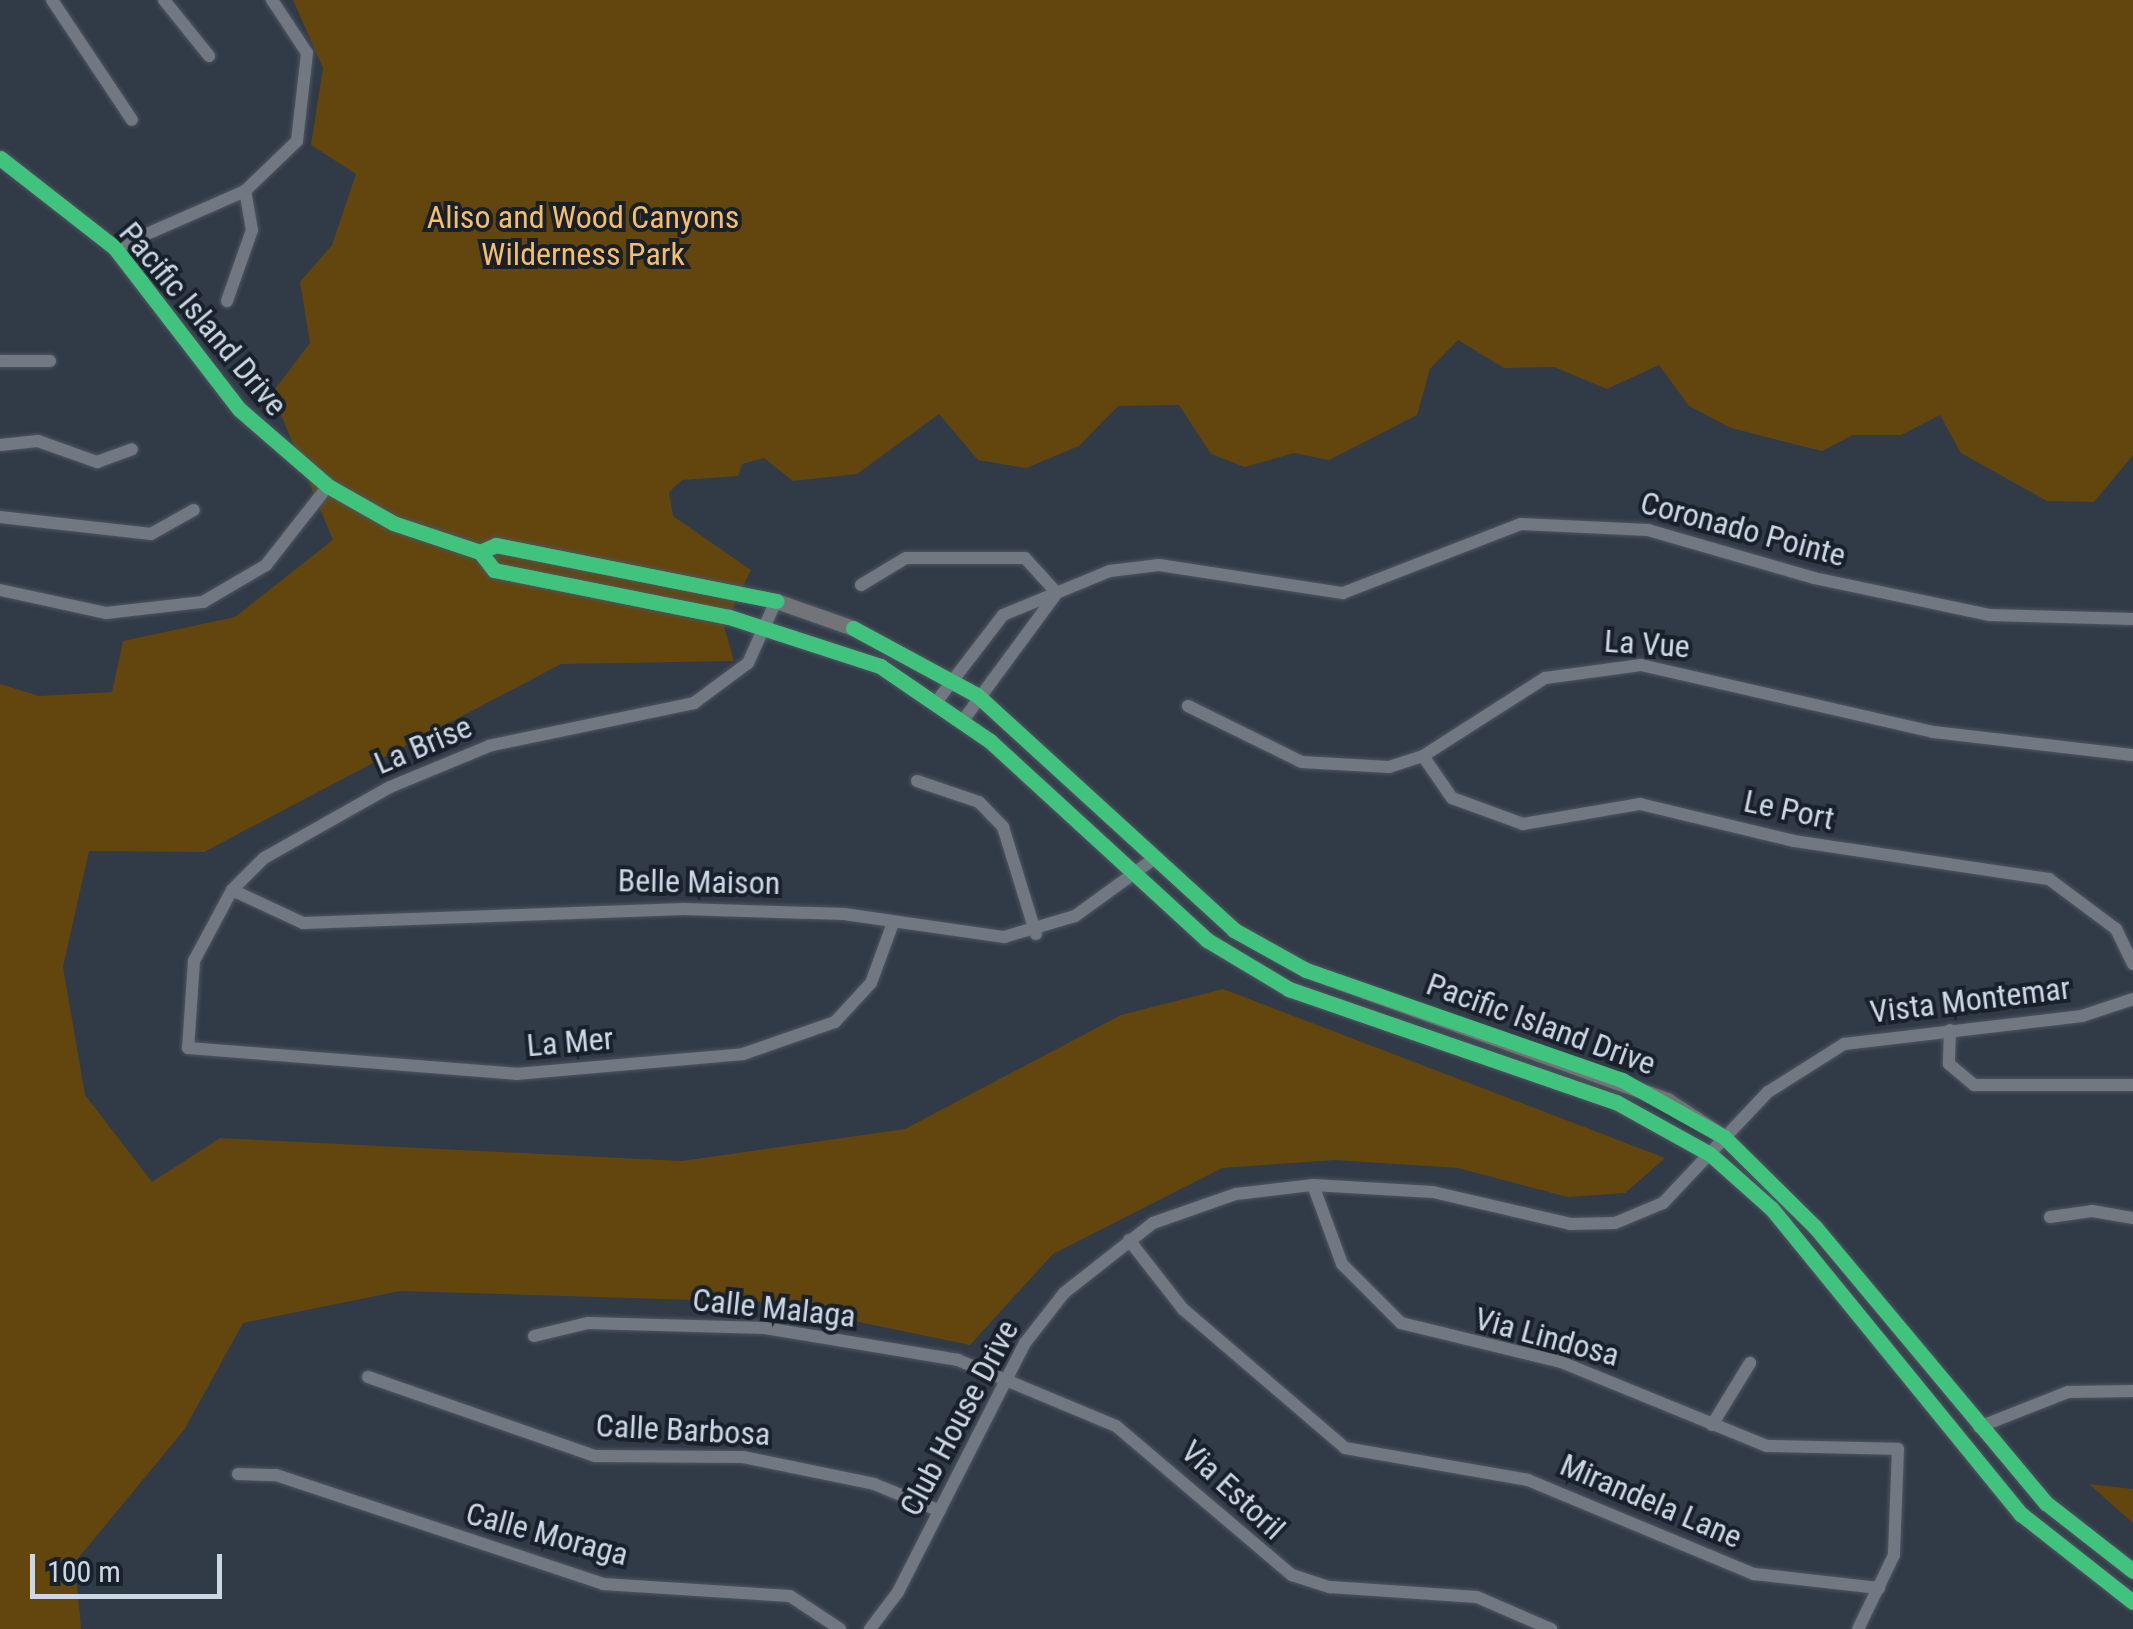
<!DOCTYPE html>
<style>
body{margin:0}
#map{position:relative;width:2133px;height:1629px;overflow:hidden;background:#313a47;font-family:"Roboto Condensed",sans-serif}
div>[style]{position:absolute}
.green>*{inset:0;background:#63460d}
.roads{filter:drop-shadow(0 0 2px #4d5660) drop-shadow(0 0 2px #4d5660)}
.minor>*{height:12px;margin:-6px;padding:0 6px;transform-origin:6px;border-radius:6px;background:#717882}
.major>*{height:15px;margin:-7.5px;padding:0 7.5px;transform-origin:7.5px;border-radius:7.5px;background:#727477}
.cycleway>*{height:15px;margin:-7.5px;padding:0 7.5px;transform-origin:7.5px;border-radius:7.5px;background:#40c37c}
span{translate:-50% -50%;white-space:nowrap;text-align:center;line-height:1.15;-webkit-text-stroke:8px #18202a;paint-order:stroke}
.park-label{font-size:32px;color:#f7be6a}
.street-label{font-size:32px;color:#cdd8e7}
.scale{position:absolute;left:30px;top:1554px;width:192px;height:45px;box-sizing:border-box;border:5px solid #cdd8e7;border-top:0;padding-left:12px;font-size:30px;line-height:35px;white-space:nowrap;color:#cdd8e7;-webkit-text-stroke:8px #18202a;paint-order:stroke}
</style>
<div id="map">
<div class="green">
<i style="clip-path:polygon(293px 0,2133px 0,2133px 455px,2094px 502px,2047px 501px,1961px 453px,1940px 415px,1901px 435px,1853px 435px,1822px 451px,1731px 428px,1689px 406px,1659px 365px,1607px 389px,1554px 367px,1504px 368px,1458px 340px,1430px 369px,1417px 415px,1329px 460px,1294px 453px,1245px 467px,1211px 454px,1179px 405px,1118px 406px,1079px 446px,1026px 468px,978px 460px,939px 414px,857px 474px,793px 481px,764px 458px,742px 464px,738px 476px,682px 480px,669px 492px,673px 516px,751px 570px,724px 626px,734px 661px,561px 664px,204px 852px,89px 851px,63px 967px,85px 1095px,152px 1182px,220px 1138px,682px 1161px,905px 1129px,1121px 1015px,1223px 989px,1665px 1158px,1625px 1193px,1568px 1197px,1458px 1168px,1335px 1160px,1222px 1168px,1053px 1254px,970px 1345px,762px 1302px,400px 1291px,243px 1323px,184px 1430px,75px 1562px,81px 1629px,0 1629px,0 684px,39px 696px,112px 692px,123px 641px,235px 617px,333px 540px,272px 393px,310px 343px,300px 282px,332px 245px,356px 174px,311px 145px,323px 68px)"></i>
<i style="clip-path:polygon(2089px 1484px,2133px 1489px,2133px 1523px)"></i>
</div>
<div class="roads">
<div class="minor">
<i style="left:52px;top:0;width:144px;rotate:56.3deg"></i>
<i style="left:164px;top:0;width:72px;rotate:51.2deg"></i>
<i style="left:115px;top:248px;width:142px;rotate:-23.7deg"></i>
<i style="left:245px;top:191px;width:72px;rotate:-43.9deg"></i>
<i style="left:297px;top:141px;width:89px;rotate:-83.5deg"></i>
<i style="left:307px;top:53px;width:64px;rotate:-123.4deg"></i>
<i style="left:227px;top:301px;width:75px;rotate:-70.6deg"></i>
<i style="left:252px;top:230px;width:40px;rotate:-100deg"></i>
<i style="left:0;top:361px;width:50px"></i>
<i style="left:0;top:445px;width:38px;rotate:-6deg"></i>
<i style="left:38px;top:441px;width:63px;rotate:19.6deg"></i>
<i style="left:97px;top:462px;width:37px;rotate:-20deg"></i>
<i style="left:0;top:517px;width:152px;rotate:6.4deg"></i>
<i style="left:151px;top:534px;width:49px;rotate:-29.2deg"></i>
<i style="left:861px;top:585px;width:52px;rotate:-31deg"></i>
<i style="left:906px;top:558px;width:119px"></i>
<i style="left:1025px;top:558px;width:47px;rotate:47.6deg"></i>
<i style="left:0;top:590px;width:108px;rotate:12.2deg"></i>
<i style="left:106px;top:613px;width:98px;rotate:-6.5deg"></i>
<i style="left:203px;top:602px;width:73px;rotate:-30.4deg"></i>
<i style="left:266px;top:565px;width:100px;rotate:-51.9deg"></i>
<i style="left:776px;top:601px;width:68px;rotate:114.3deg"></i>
<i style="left:748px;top:663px;width:67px;rotate:143.5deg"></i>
<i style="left:694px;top:703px;width:209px;rotate:168.2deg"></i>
<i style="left:489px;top:746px;width:107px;rotate:157.5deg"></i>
<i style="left:390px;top:787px;width:145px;rotate:150.6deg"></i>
<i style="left:264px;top:858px;width:45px;rotate:135deg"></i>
<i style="left:232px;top:890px;width:81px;rotate:118.2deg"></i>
<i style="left:194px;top:961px;width:87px;rotate:93.9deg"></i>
<i style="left:188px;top:1048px;width:329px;rotate:4.5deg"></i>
<i style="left:516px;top:1074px;width:228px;rotate:-5deg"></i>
<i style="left:743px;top:1054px;width:97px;rotate:-19.2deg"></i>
<i style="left:835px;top:1022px;width:53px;rotate:-47.3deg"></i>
<i style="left:871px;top:983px;width:64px;rotate:-69.9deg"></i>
<i style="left:937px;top:701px;width:108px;rotate:-52.5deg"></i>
<i style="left:1003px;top:615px;width:116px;rotate:-22.4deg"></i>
<i style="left:1110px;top:571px;width:49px;rotate:-7deg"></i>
<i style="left:1159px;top:565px;width:186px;rotate:8.7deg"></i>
<i style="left:1343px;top:593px;width:191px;rotate:-21.2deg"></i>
<i style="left:1521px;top:524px;width:127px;rotate:2.7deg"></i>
<i style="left:1648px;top:530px;width:173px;rotate:16.1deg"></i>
<i style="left:1814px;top:578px;width:180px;rotate:11.9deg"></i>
<i style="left:1990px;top:615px;width:143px;rotate:1.6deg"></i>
<i style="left:1188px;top:706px;width:127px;rotate:26.2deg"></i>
<i style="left:1302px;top:762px;width:87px;rotate:3.3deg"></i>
<i style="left:1389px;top:767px;width:36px;rotate:-18deg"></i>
<i style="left:1423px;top:756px;width:145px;rotate:-32.6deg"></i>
<i style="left:1545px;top:678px;width:97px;rotate:-7.7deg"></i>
<i style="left:1641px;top:665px;width:300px;rotate:12.9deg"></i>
<i style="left:1933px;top:732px;width:201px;rotate:6.6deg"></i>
<i style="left:964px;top:719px;width:157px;rotate:-53.6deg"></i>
<i style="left:1423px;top:756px;width:51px;rotate:55.4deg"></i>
<i style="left:1452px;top:798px;width:76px;rotate:20.1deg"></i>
<i style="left:1523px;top:824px;width:119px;rotate:-9.7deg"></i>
<i style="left:1640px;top:804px;width:158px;rotate:13.5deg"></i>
<i style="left:1794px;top:841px;width:258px;rotate:8.5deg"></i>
<i style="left:2049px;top:879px;width:84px;rotate:36.7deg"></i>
<i style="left:2116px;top:929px;width:39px;rotate:64deg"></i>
<i style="left:917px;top:781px;width:65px;rotate:18.7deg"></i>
<i style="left:979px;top:802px;width:35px;rotate:46deg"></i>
<i style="left:1003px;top:827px;width:112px;rotate:72.9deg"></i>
<i style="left:232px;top:890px;width:78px;rotate:24.9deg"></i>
<i style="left:303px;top:923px;width:381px;rotate:-2.1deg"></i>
<i style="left:684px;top:909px;width:160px;rotate:1.8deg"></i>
<i style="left:844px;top:914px;width:162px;rotate:8.2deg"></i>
<i style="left:1004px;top:937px;width:74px;rotate:-16.5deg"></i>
<i style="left:1075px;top:916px;width:94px;rotate:-35.9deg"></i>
<i style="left:1950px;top:1030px;width:34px;rotate:92deg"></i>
<i style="left:1949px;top:1064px;width:33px;rotate:40deg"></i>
<i style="left:1974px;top:1085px;width:159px"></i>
<i style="left:1313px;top:1185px;width:84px;rotate:69.8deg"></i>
<i style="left:1342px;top:1264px;width:83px;rotate:45deg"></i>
<i style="left:1401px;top:1323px;width:165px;rotate:13.7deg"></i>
<i style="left:1561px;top:1362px;width:222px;rotate:22.2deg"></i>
<i style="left:1767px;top:1446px;width:131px;rotate:1.3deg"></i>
<i style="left:1898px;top:1449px;width:106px;rotate:92.2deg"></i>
<i style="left:1894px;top:1555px;width:82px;rotate:115.9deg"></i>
<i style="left:2050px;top:1217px;width:42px;rotate:-8.1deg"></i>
<i style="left:2092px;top:1211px;width:42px;rotate:9.7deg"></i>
<i style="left:1129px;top:1240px;width:88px;rotate:52deg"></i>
<i style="left:1183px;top:1309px;width:213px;rotate:40.6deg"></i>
<i style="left:1345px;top:1448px;width:186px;rotate:9.9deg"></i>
<i style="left:1528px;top:1480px;width:245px;rotate:22.6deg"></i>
<i style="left:1754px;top:1574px;width:126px;rotate:6.4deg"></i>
<i style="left:534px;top:1336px;width:56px;rotate:-13.5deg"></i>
<i style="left:588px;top:1323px;width:177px;rotate:1.6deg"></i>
<i style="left:765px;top:1328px;width:196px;rotate:9.4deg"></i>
<i style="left:958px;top:1360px;width:171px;rotate:22.7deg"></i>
<i style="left:1116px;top:1426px;width:231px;rotate:40.3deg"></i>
<i style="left:1292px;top:1575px;width:40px;rotate:18deg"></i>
<i style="left:1330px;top:1587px;width:147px;rotate:3.9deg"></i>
<i style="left:1477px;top:1597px;width:81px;rotate:23.4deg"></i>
<i style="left:368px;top:1377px;width:240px;rotate:19.2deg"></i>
<i style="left:595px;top:1456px;width:148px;rotate:0.4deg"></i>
<i style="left:743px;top:1457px;width:134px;rotate:11.6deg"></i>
<i style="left:874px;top:1484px;width:71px;rotate:22.2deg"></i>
<i style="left:1712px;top:1425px;width:73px;rotate:-58.5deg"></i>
<i style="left:1979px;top:1427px;width:96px;rotate:-21.5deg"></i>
<i style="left:2068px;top:1392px;width:65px;rotate:-0.9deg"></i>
<i style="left:238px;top:1474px;width:38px;rotate:2deg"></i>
<i style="left:276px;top:1475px;width:345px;rotate:18.4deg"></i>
<i style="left:603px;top:1584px;width:187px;rotate:3.7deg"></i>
<i style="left:790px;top:1596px;width:60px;rotate:33.4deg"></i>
<i style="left:870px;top:1629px;width:46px;rotate:-52.9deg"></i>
<i style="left:898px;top:1592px;width:280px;rotate:-63deg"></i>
<i style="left:1025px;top:1343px;width:63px;rotate:-52deg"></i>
<i style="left:1064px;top:1293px;width:113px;rotate:-38.2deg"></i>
<i style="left:1153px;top:1223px;width:88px;rotate:-19.3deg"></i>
<i style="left:1236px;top:1194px;width:78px;rotate:-6.7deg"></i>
<i style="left:1313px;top:1185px;width:120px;rotate:3.3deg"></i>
<i style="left:1433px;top:1192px;width:141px;rotate:13.1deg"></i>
<i style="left:1570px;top:1224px;width:45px;rotate:-1.3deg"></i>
<i style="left:1615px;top:1223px;width:52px;rotate:-22.6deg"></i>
<i style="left:1663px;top:1203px;width:153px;rotate:-46.6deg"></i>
<i style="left:1768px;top:1092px;width:90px;rotate:-32.3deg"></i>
<i style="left:1844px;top:1044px;width:240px;rotate:-6.7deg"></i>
<i style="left:2082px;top:1016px;width:54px;rotate:-18.4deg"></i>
</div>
<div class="major">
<i style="left:0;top:158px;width:146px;rotate:38deg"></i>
<i style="left:115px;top:248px;width:203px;rotate:52.4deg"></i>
<i style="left:239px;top:409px;width:118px;rotate:40.9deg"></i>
<i style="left:328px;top:486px;width:75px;rotate:29.6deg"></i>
<i style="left:393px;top:523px;width:92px;rotate:18.4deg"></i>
<i style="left:480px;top:552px;width:23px;rotate:52deg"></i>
<i style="left:494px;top:570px;width:240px;rotate:11.3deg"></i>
<i style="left:729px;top:617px;width:159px;rotate:18deg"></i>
<i style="left:880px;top:666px;width:133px;rotate:34.3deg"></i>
<i style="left:990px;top:741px;width:294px;rotate:42.5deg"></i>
<i style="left:1207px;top:940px;width:96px;rotate:30.9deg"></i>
<i style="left:1289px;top:989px;width:346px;rotate:19.1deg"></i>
<i style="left:1616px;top:1102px;width:107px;rotate:29deg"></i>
<i style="left:1710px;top:1154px;width:83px;rotate:41.6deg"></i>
<i style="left:1772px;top:1209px;width:394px;rotate:50.8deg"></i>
<i style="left:2021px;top:1514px;width:142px;rotate:38.2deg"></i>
<i style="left:480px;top:552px;width:17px;rotate:-24deg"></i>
<i style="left:496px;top:545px;width:286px;rotate:11.3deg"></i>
<i style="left:776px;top:601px;width:82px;rotate:19.3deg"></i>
<i style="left:853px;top:628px;width:141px;rotate:28.4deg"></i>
<i style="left:977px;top:695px;width:348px;rotate:42.4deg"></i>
<i style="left:1234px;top:930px;width:82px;rotate:29.1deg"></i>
<i style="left:1306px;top:970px;width:384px;rotate:19.8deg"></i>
<i style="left:1667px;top:1100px;width:68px;rotate:33deg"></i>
<i style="left:1724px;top:1137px;width:128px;rotate:44.7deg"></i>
<i style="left:1815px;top:1227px;width:360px;rotate:50.1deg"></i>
<i style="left:2046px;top:1503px;width:110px;rotate:38deg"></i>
</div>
</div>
<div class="cycleway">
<i style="left:0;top:158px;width:146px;rotate:38deg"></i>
<i style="left:115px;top:248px;width:203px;rotate:52.4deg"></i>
<i style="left:239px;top:409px;width:118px;rotate:40.9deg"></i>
<i style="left:328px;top:486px;width:75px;rotate:29.6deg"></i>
<i style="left:393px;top:523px;width:92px;rotate:18.4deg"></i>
<i style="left:480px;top:552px;width:23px;rotate:52deg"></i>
<i style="left:494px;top:570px;width:240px;rotate:11.3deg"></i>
<i style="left:729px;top:617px;width:159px;rotate:18deg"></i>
<i style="left:880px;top:666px;width:133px;rotate:34.3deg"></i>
<i style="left:990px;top:741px;width:294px;rotate:42.5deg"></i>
<i style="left:1207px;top:940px;width:96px;rotate:30.9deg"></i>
<i style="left:1289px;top:989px;width:346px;rotate:19.1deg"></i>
<i style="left:1616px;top:1102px;width:107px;rotate:29deg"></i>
<i style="left:1710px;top:1154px;width:83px;rotate:41.6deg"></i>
<i style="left:1772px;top:1209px;width:394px;rotate:50.8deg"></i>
<i style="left:2021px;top:1514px;width:142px;rotate:38.2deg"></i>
<i style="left:480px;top:552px;width:17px;rotate:-24deg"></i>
<i style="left:496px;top:545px;width:286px;rotate:11.3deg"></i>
<i style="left:853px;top:628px;width:141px;rotate:28.4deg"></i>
<i style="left:977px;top:695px;width:348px;rotate:42.4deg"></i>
<i style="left:1234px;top:930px;width:82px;rotate:29.1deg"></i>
<i style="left:1306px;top:970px;width:335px;rotate:19.2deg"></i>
<i style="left:1622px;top:1080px;width:117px;rotate:29.2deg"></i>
<i style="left:1724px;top:1137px;width:128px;rotate:44.7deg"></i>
<i style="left:1815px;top:1227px;width:360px;rotate:50.1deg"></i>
<i style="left:2046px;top:1503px;width:110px;rotate:38deg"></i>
</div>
<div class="park-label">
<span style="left:583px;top:236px">Aliso and Wood Canyons<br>Wilderness Park</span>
</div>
<div class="street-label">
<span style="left:203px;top:319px;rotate:50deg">Pacific Island Drive</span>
<span style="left:1743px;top:529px;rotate:15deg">Coronado Pointe</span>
<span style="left:1647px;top:644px;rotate:4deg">La Vue</span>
<span style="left:423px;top:745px;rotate:-23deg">La Brise</span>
<span style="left:1789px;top:810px;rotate:12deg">Le Port</span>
<span style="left:699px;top:882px;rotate:1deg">Belle Maison</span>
<span style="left:1970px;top:1000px;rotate:-7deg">Vista Montemar</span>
<span style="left:1541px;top:1024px;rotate:20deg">Pacific Island Drive</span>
<span style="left:570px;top:1042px;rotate:-5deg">La Mer</span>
<span style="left:774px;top:1308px;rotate:6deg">Calle Malaga</span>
<span style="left:1547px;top:1337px;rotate:15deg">Via Lindosa</span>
<span style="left:959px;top:1418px;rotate:-62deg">Club House Drive</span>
<span style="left:683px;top:1430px;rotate:3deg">Calle Barbosa</span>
<span style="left:1233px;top:1490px;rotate:43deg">Via Estoril</span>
<span style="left:1651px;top:1501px;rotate:23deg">Mirandela Lane</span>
<span style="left:547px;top:1534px;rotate:15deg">Calle Moraga</span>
</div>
<div class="scale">100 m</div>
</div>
